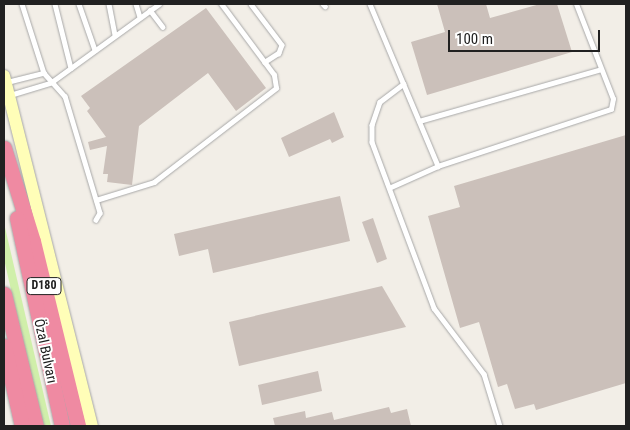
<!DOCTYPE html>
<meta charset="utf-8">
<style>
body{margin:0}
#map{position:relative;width:630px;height:430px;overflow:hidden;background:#f2eee7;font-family:"Roboto Condensed",sans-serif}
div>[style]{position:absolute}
.grass>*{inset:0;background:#d0efaa}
.building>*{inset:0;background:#cbc0ba}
.roads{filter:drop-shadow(0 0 1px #a8a8a8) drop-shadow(0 0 1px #a8a8a8)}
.lane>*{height:4.5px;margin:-2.25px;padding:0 2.25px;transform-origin:2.25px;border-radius:2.25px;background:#fff}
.secondary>*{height:12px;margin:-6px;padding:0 6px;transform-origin:6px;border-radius:6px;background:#fffeb8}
.highway>*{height:15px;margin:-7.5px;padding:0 7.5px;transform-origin:7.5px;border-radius:7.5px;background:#ef8aa2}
span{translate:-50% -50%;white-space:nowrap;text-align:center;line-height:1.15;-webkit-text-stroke:4px #fff;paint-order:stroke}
.shield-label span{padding:1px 4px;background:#fff;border:1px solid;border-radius:4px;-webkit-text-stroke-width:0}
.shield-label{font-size:12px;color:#212121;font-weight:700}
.street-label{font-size:14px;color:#212121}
.frame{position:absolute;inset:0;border:5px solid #212121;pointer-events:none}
.scale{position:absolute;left:448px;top:30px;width:152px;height:22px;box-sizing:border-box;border:2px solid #212121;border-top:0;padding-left:6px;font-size:15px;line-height:18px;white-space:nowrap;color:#212121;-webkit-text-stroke:4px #fff;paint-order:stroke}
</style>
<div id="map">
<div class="grass">
<i style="clip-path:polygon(4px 223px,51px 426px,42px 426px,4px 259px)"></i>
</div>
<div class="building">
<i style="clip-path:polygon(437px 4px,486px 4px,490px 18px,540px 4px,557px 4px,572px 52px,427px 95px,411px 42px,445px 32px)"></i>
<i style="clip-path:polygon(206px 8px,266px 88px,236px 111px,208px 73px,139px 126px,132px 185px,107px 182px,108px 174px,103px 174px,107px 146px,90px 150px,88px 142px,106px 137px,87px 111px,90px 108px,81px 96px)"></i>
<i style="clip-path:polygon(334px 112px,344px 137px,332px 143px,330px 139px,289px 157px,281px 138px)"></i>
<i style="clip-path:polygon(626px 135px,626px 383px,536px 410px,534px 404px,515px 409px,507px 384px,498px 387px,479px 322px,460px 328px,428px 216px,460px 207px,454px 186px)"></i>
<i style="clip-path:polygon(340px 196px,350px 241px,213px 273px,208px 249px,179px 256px,174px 234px)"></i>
<i style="clip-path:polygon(373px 218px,387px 259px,377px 263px,362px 222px)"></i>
<i style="clip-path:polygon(382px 286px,406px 327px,239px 366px,229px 322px)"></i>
<i style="clip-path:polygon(318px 371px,322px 391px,262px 405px,258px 385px)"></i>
<i style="clip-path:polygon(389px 407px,391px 413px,407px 409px,411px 426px,275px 426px,273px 418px,305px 411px,306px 418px,332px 412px,334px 420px)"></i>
</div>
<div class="roads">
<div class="lane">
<i style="left:22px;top:4px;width:72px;rotate:72.3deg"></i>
<i style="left:55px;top:4px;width:66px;rotate:76deg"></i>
<i style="left:79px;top:4px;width:49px;rotate:70.8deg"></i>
<i style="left:109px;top:4px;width:32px;rotate:79deg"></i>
<i style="left:136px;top:4px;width:14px;rotate:73deg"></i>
<i style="left:251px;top:4px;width:51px;rotate:52.9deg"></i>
<i style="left:282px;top:45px;width:9px;rotate:111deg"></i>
<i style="left:279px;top:53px;width:17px;rotate:147deg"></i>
<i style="left:323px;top:4px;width:3px;rotate:45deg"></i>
<i style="left:370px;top:4px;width:176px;rotate:67.2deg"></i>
<i style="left:150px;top:10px;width:21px;rotate:53deg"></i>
<i style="left:53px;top:81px;width:131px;rotate:-36deg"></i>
<i style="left:7px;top:82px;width:38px;rotate:-14deg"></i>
<i style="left:44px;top:73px;width:31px;rotate:48deg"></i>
<i style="left:65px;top:96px;width:122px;rotate:73.3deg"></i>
<i style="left:100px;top:213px;width:8px;rotate:120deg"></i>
<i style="left:404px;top:84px;width:30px;rotate:143deg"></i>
<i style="left:380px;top:102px;width:24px;rotate:109deg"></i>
<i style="left:372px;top:125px;width:17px;rotate:90deg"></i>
<i style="left:372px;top:142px;width:177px;rotate:69.5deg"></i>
<i style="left:434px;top:308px;width:83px;rotate:52.9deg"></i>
<i style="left:484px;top:374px;width:54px;rotate:72.9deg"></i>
<i style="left:10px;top:95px;width:45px;rotate:-16.8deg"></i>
<i style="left:419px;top:121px;width:189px;rotate:-15.9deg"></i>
<i style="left:391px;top:187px;width:51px;rotate:-24.1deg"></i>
<i style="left:438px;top:166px;width:182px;rotate:-18.2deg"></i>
<i style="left:611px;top:109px;width:10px;rotate:-79deg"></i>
<i style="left:613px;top:99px;width:102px;rotate:-111.3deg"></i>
<i style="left:96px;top:200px;width:61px;rotate:-17.2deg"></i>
<i style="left:154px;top:182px;width:154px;rotate:-37.6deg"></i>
<i style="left:276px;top:88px;width:13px;rotate:-99deg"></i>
<i style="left:274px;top:75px;width:89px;rotate:-126.7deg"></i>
</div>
<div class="secondary">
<i style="left:4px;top:76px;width:361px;rotate:75.9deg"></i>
</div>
<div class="highway">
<i style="left:4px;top:148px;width:97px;rotate:72.7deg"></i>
<i style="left:33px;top:241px;width:190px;rotate:76.3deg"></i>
<i style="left:17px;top:218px;width:213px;rotate:77.8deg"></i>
<i style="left:4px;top:294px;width:136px;rotate:76.4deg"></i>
<i style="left:4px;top:346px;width:82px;rotate:77.3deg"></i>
</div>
</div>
<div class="shield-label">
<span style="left:44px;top:286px">D180</span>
</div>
<div class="street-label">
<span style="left:46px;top:351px;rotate:78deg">Özal Bulvarı</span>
</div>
<div class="frame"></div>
<div class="scale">100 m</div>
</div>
